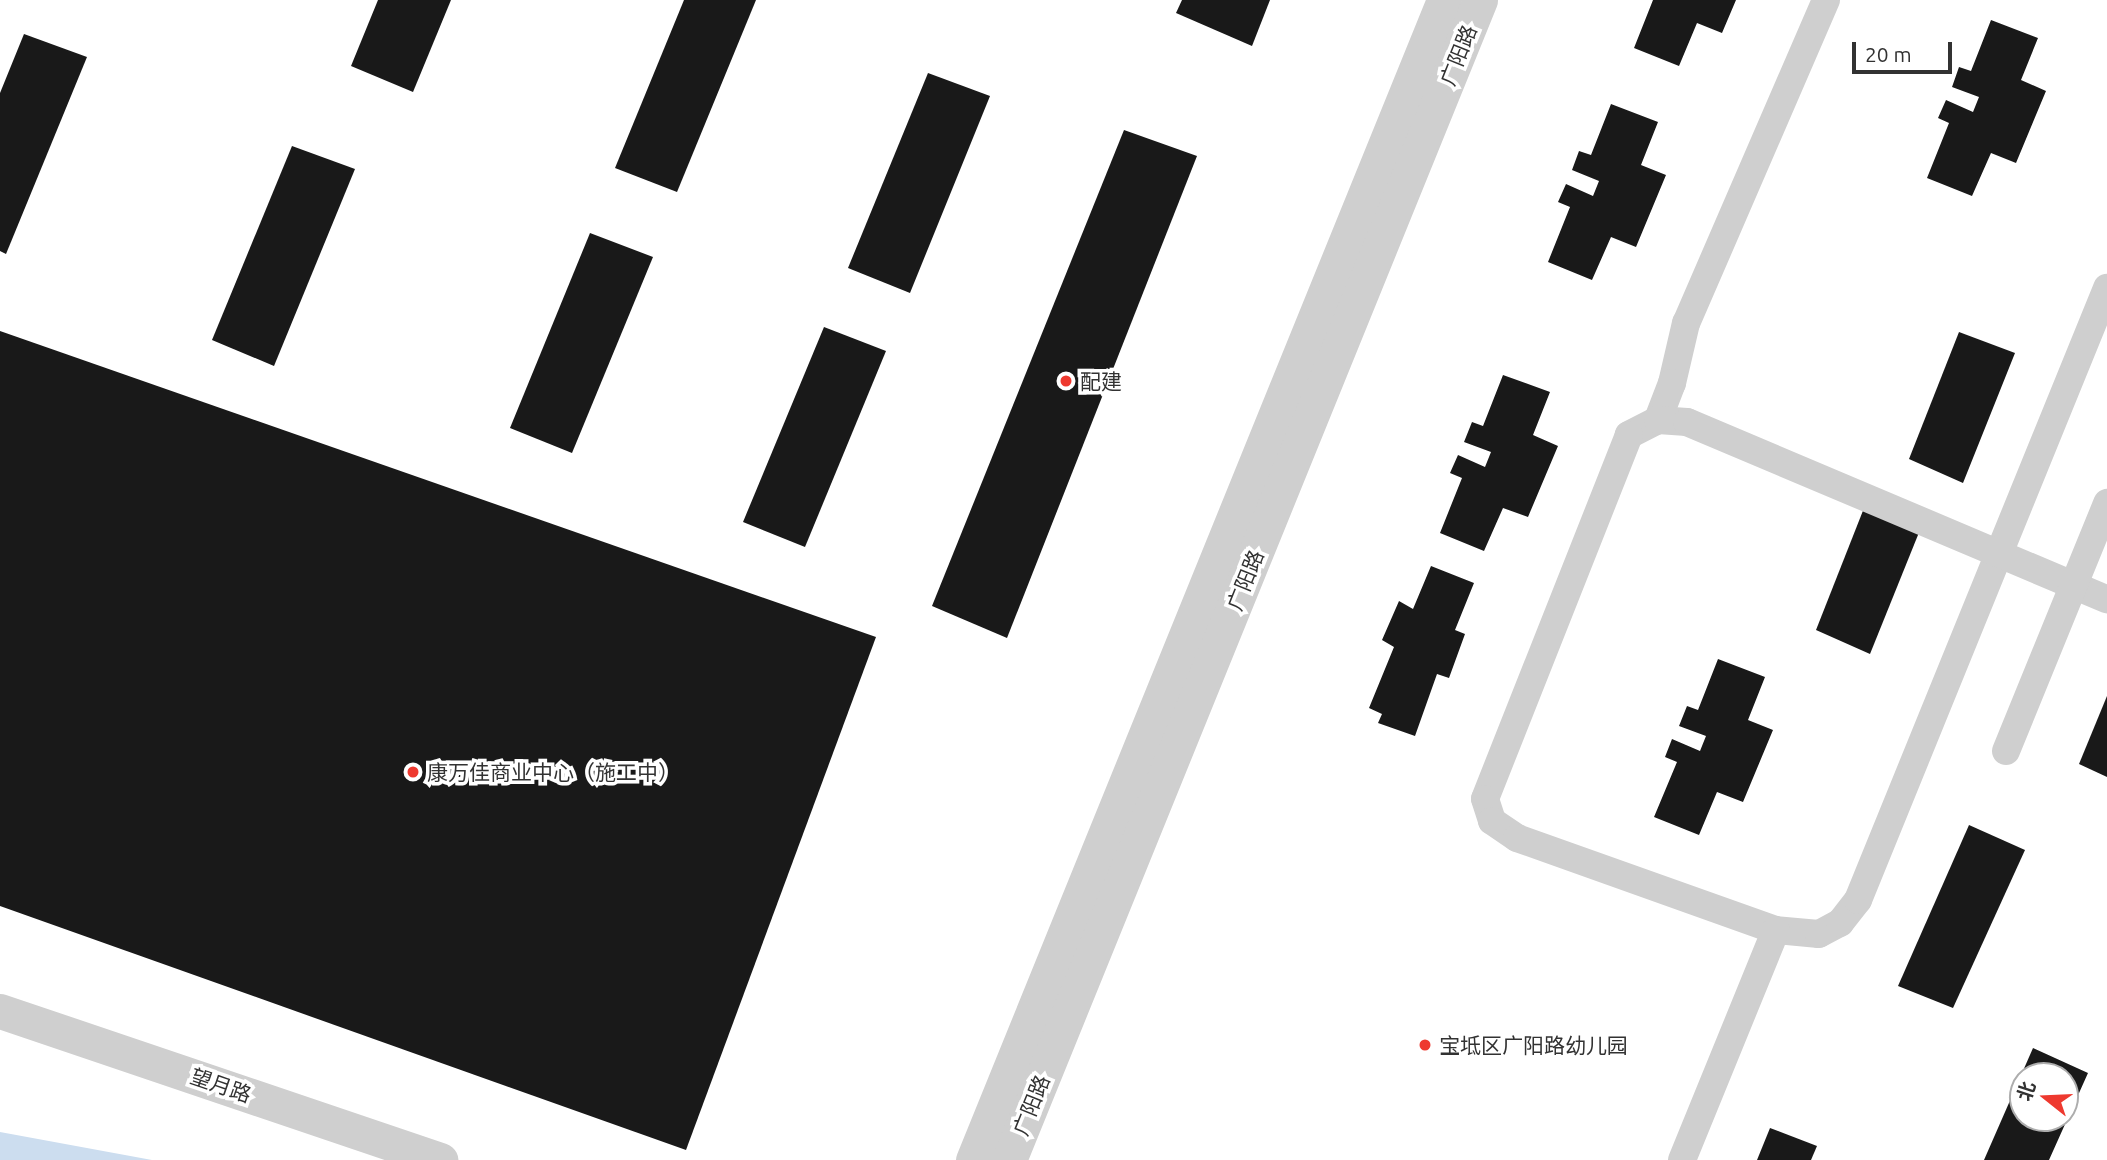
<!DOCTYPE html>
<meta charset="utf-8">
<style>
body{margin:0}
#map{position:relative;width:2107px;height:1160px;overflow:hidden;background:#fff;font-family:Ubuntu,"Noto Sans SC",sans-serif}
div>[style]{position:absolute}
.water>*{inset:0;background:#ccddef}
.building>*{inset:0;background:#191919}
.minor>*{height:28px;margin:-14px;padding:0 14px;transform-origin:14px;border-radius:14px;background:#cfcfcf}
.tertiary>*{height:35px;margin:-17.5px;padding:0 17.5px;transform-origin:17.5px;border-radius:17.5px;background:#cfcfcf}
.dots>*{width:19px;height:19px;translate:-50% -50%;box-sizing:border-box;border:4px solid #fff;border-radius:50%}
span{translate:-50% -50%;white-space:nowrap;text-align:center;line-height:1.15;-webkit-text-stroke:7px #fff;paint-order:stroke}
.street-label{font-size:21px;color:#323232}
.poi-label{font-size:21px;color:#323232}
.left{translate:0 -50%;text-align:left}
.north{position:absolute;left:2009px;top:1062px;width:70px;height:70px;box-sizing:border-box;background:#fff;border:2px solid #adadad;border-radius:50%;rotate:288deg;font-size:19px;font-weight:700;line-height:28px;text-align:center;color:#323232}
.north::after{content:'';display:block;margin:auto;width:24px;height:32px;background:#ee392f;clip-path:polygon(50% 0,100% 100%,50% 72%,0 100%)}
.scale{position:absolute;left:1852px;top:42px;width:100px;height:32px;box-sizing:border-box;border:4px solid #323232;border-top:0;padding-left:9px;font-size:21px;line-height:24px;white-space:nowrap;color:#323232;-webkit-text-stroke:5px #fff;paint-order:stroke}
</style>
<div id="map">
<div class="water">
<i style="clip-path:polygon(0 1132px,152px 1160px,0 1160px)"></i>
</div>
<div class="building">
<i style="clip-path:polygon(378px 0,451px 0,413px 92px,351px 66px)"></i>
<i style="clip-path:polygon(684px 0,756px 0,677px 192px,615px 168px)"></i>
<i style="clip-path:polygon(1182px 0,1270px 0,1252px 46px,1176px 13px)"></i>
<i style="clip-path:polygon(1653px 0,1736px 0,1722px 33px,1697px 23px,1679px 66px,1634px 48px)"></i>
<i style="clip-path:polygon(1991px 20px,2038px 38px,2021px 80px,2046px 91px,2016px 163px,1991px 153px,1972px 196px,1927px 178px,1949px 123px,1938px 118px,1946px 100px,1973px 112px,1979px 97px,1952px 87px,1959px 67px,1971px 71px)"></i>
<i style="clip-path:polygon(24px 34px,87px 57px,6px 254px,0 251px,0 93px)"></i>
<i style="clip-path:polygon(928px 73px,990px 96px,910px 293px,848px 268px)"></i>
<i style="clip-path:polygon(1611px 104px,1658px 122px,1641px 165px,1666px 175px,1636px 247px,1611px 237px,1592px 280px,1548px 262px,1570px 207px,1558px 202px,1566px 184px,1593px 196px,1599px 181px,1572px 170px,1579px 151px,1591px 155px)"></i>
<i style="clip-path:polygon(1124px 130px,1197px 156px,1007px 638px,932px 606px)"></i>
<i style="clip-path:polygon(292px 146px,355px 169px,274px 366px,212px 340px)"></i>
<i style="clip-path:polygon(590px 233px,653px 257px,572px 453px,510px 428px)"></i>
<i style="clip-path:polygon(824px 327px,886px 351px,805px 547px,743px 522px)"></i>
<i style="clip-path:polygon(0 331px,876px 637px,686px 1150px,0 906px)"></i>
<i style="clip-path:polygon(1959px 332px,2015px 353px,1963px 483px,1909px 459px)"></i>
<i style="clip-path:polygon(1503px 375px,1550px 392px,1533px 435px,1558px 446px,1528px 517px,1503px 508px,1484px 551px,1440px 533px,1462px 478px,1450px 473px,1458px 455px,1485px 467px,1491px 452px,1464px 442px,1472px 422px,1483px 426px)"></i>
<i style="clip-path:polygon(1866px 503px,1922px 525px,1870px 654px,1816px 630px)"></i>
<i style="clip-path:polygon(1431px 566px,1474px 583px,1455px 630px,1465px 634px,1449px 678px,1437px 674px,1415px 736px,1378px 723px,1382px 714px,1369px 708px,1394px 647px,1382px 640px,1399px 601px,1413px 609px)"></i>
<i style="clip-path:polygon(1718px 659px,1765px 677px,1748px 720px,1773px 730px,1743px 802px,1717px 792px,1699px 835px,1654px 817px,1677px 762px,1665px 757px,1672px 739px,1700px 751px,1706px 736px,1679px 726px,1687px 706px,1698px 710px)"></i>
<i style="clip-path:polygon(2107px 696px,2107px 777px,2079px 764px)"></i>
<i style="clip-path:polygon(1969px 825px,2025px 850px,1953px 1008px,1898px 986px)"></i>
<i style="clip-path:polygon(evenodd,2033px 1048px,2088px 1073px,2049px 1160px,1984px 1160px,2033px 1048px,2023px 1076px,2065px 1076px,2065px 1118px,2023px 1118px,2023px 1076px)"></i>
<i style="clip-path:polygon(1770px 1128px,1817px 1146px,1811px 1160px,1757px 1160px)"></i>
</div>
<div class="minor">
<i style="left:1826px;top:0;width:352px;rotate:113.4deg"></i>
<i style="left:1686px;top:323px;width:62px;rotate:103.1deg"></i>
<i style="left:1672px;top:383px;width:40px;rotate:111deg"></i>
<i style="left:1658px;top:420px;width:33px;rotate:153deg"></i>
<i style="left:1629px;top:435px;width:391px;rotate:111.6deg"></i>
<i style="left:1485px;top:799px;width:23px;rotate:72deg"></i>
<i style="left:1492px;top:821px;width:30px;rotate:34deg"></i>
<i style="left:1517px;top:838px;width:275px;rotate:19.6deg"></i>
<i style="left:1776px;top:930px;width:43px;rotate:5.3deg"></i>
<i style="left:1819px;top:934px;width:24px;rotate:-28deg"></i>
<i style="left:1840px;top:923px;width:29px;rotate:-52deg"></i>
<i style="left:1858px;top:900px;width:661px;rotate:-67.86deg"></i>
<i style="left:1658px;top:420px;width:29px;rotate:4deg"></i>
<i style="left:1687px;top:422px;width:456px;rotate:22.9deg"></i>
<i style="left:2006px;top:751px;width:268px;rotate:-67.8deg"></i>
<i style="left:1682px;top:1160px;width:248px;rotate:-67.8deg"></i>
</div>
<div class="tertiary">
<i style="left:0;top:1011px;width:465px;rotate:18.7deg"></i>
<i style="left:973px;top:1160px;width:1252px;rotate:-67.9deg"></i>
<i style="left:1009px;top:1160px;width:1252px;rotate:-67.9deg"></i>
</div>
<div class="dots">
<i style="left:1066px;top:381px;background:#ee392f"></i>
<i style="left:413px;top:772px;background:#ee392f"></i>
<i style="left:1425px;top:1045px;background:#ee392f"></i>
</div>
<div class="street-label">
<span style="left:1458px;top:55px;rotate:-68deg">广阳路</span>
<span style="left:1245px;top:580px;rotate:-68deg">广阳路</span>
<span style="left:221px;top:1085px;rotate:19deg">望月路</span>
<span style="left:1031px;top:1105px;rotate:-68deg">广阳路</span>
</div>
<div class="poi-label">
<span class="left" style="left:1080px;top:381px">配建</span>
<span class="left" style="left:427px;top:772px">康万佳商业中心（施工中）</span>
<span class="left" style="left:1439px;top:1045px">宝坻区广阳路幼儿园</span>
</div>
<div class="north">北</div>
<div class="scale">20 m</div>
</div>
